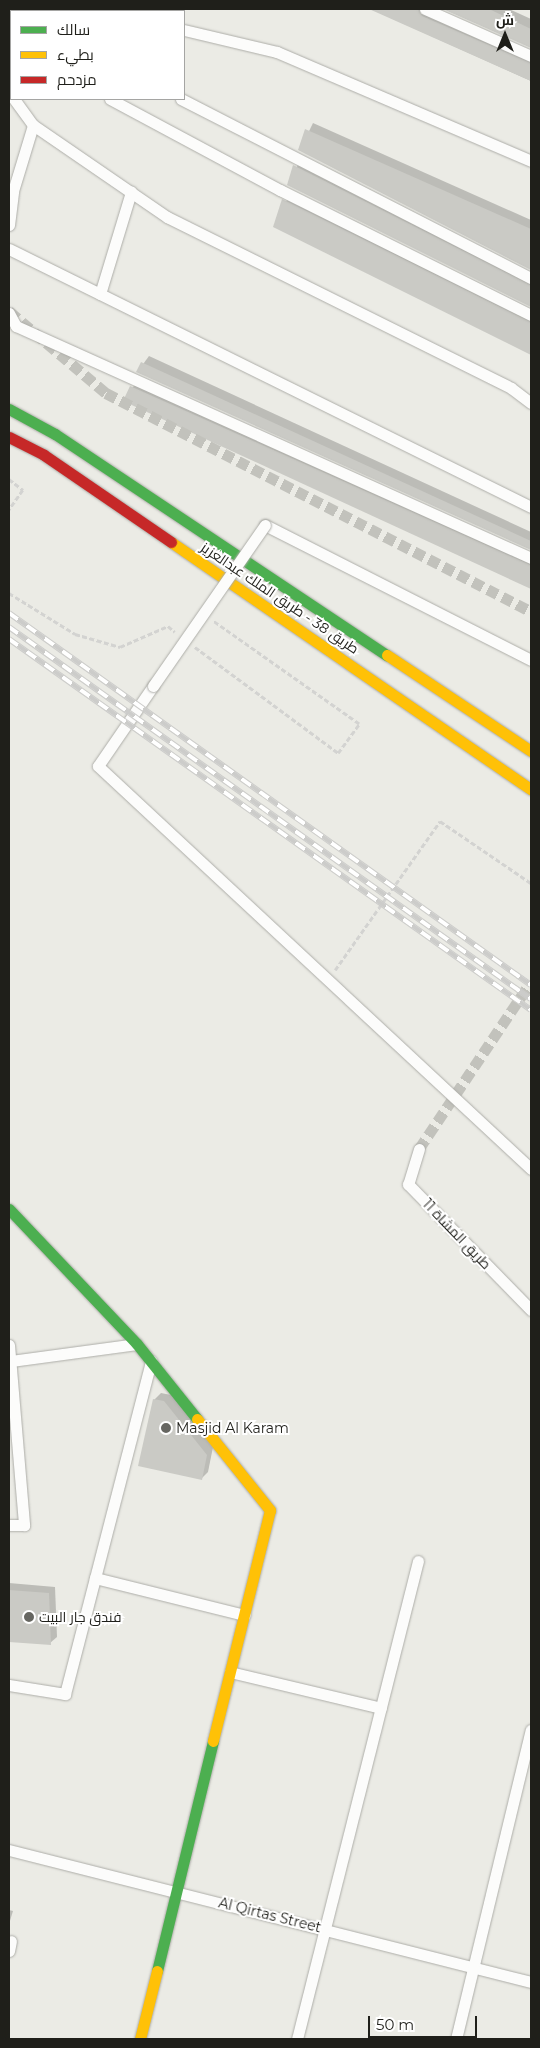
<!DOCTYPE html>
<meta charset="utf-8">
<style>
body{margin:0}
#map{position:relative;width:540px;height:2048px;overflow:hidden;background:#ebebe5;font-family:Montserrat,Cairo,sans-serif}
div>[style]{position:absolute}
.shadow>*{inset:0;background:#0003}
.building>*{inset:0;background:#cacac5}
.street-tunnel>*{height:11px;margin-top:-5.5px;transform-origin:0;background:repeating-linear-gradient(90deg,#c2c2bc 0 11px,transparent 0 16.5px)}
.path>*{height:2.5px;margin-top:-1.25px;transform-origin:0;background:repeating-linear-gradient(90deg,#d3d3d1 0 5px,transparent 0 7.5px)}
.roads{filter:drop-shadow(0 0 1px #adada8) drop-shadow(0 0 1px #adada8)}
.street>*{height:11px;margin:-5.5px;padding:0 5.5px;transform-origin:5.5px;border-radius:5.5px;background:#fcfcfb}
.fast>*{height:11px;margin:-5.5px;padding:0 5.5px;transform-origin:5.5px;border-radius:5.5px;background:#4caf50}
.slow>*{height:11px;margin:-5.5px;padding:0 5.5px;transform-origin:5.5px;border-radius:5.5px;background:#ffc107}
.jam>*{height:11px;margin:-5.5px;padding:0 5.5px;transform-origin:5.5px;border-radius:5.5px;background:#c62828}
.rail>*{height:5.5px;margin-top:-2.75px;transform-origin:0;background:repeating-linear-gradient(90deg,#fff 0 11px,#ccccca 0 22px);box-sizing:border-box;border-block:1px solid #ccccca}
.bridges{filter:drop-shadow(0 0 1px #adada8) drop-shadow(0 0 1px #adada8)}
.street-bridge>*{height:11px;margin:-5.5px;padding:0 5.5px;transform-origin:5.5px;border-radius:5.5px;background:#fcfcfb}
.dots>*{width:14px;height:14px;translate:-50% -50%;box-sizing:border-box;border:2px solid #fff;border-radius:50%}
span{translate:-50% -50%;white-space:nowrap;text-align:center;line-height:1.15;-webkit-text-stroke:4px #fff;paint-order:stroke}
.street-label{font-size:14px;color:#1f1f1a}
.poi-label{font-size:14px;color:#1f1f1a}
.left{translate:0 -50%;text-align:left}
.frame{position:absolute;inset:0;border:10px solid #1f1f1a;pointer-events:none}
.legend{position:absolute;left:10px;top:10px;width:175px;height:90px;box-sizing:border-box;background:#fff;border:1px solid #a5a5a3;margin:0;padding:6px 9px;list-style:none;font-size:15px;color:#1f1f1a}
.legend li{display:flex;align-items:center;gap:10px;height:25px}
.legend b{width:25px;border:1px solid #a5a5a3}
.north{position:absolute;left:480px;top:10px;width:50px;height:50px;-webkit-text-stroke:4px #fff;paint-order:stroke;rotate:0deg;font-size:14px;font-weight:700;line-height:20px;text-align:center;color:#1f1f1a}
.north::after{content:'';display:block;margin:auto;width:18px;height:22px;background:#1f1f1a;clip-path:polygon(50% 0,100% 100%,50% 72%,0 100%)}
.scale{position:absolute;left:368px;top:2016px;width:109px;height:22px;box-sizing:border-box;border:2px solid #1f1f1a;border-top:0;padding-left:6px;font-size:15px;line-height:18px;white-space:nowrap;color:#1f1f1a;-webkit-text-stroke:4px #fff;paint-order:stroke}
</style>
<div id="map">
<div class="shadow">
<i style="clip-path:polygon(371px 9px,428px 9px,531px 55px,531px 81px)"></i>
<i style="clip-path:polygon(444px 9px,509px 9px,531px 19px,531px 47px)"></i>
<i style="clip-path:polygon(313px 123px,531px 220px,531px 268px,300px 150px)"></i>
<i style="clip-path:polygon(301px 159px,531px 277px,531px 305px,288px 184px)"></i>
<i style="clip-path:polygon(290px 193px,531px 314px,531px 351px,275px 227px)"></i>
<i style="clip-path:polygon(149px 356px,531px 532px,531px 549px,138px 371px)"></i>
<i style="clip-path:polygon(138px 380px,531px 557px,531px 588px,124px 400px)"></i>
<i style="clip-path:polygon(161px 1393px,171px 1395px,213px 1447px,208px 1472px,201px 1479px,154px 1400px)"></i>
<i style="clip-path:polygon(9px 1583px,55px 1587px,57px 1637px,50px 1643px,9px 1640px)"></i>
<i style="clip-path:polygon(9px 1910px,13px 1911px,9px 1924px)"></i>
</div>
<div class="building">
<i style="clip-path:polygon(369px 9px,418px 9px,422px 16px,531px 63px,531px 81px)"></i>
<i style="clip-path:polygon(443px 9px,489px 9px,531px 29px,531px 48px)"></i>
<i style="clip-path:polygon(305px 129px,531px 229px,531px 270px,298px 150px)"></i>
<i style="clip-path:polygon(293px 165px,531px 285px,531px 307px,287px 185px)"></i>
<i style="clip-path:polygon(282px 199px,531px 322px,531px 355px,273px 227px)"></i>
<i style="clip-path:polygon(141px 362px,531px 541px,531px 550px,136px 372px)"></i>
<i style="clip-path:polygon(130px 386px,531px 565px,531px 589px,123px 401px)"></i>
<i style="clip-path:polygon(153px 1399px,164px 1401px,207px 1455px,202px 1480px,138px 1466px)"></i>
<i style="clip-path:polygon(9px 1590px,49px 1593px,51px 1645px,9px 1642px)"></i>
</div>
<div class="street-tunnel">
<i style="left:9px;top:311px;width:127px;rotate:40.2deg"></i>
<i style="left:106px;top:393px;width:478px;rotate:27.2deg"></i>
<i style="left:419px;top:1149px;width:201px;rotate:-56.2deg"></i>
</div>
<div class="path">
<i style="left:9px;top:479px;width:18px;rotate:38deg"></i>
<i style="left:23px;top:490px;width:24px;rotate:125deg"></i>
<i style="left:9px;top:593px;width:78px;rotate:31.8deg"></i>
<i style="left:75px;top:634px;width:47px;rotate:16.1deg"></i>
<i style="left:120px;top:647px;width:52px;rotate:-23.6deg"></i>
<i style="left:168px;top:626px;width:9px;rotate:41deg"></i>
<i style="left:195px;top:647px;width:178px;rotate:36.5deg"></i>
<i style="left:338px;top:753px;width:36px;rotate:-54deg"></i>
<i style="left:359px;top:724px;width:179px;rotate:-144.8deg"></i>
<i style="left:335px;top:970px;width:182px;rotate:-54.8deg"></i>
<i style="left:440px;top:821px;width:110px;rotate:34.3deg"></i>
</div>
<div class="roads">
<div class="street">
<i style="left:43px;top:9px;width:17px;rotate:7deg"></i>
<i style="left:425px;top:9px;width:116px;rotate:23.9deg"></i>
<i style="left:9px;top:22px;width:2px;rotate:27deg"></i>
<i style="left:184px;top:30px;width:96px;rotate:13.3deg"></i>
<i style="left:277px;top:52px;width:276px;rotate:23.2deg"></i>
<i style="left:9px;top:41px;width:3px;rotate:45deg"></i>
<i style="left:14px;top:99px;width:32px;rotate:54deg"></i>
<i style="left:33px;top:125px;width:163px;rotate:34.5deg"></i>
<i style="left:167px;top:217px;width:384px;rotate:26.4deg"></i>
<i style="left:511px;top:388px;width:25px;rotate:37deg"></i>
<i style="left:110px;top:99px;width:193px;rotate:28.2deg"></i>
<i style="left:280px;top:190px;width:280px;rotate:26.5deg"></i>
<i style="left:181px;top:99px;width:393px;rotate:27.1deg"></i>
<i style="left:9px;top:225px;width:34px;rotate:-83deg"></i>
<i style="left:13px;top:191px;width:69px;rotate:-73.1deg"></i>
<i style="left:9px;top:249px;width:582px;rotate:26.3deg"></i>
<i style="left:100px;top:294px;width:107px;rotate:-73.1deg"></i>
<i style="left:9px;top:313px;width:15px;rotate:62deg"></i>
<i style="left:16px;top:326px;width:565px;rotate:24.25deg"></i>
<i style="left:265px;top:525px;width:298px;rotate:26.9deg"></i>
<i style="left:153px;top:686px;width:97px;rotate:124.5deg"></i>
<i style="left:98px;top:766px;width:592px;rotate:42.94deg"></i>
<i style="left:419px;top:1149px;width:37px;rotate:107deg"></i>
<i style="left:408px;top:1184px;width:176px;rotate:45.7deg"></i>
<i style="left:9px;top:1345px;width:181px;rotate:85.2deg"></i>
<i style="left:24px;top:1525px;width:15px;rotate:180deg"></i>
<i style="left:11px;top:1361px;width:127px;rotate:-7.7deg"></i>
<i style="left:95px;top:1578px;width:154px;rotate:13.9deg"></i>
<i style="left:230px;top:1672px;width:155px;rotate:13.4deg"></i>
<i style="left:9px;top:1685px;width:57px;rotate:9.1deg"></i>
<i style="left:65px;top:1694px;width:344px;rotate:-75.5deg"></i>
<i style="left:9px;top:1850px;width:538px;rotate:14.19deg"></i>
<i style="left:9px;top:1951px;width:10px;rotate:-79deg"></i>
<i style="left:297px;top:2039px;width:493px;rotate:-75.8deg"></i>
<i style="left:456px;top:2039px;width:318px;rotate:-76.4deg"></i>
</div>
<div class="fast">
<i style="left:9px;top:409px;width:52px;rotate:28.5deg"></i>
<i style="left:55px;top:434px;width:399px;rotate:33.7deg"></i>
<i style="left:9px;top:1209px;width:186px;rotate:46.5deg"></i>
<i style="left:137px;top:1344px;width:96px;rotate:51.3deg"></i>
<i style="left:157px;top:1971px;width:237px;rotate:-76.3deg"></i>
</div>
<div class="slow">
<i style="left:171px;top:542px;width:437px;rotate:34.5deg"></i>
<i style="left:387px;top:655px;width:173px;rotate:33.7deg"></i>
<i style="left:197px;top:1419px;width:117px;rotate:51.3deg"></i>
<i style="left:270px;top:1510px;width:238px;rotate:103.9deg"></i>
<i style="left:140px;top:2039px;width:70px;rotate:-76deg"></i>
</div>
<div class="jam">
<i style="left:9px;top:437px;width:39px;rotate:27deg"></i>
<i style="left:44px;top:455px;width:154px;rotate:34.4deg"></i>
</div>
</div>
<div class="rail">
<i style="left:9px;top:613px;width:641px;rotate:35.48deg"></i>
<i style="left:9px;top:627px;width:641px;rotate:35.48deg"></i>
<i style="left:9px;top:639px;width:640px;rotate:35.4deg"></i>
</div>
<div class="bridges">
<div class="street-bridge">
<i style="left:153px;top:686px;width:196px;rotate:-55.2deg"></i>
</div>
</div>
<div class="dots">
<i style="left:166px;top:1428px;background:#666661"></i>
<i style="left:29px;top:1617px;background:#666661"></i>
</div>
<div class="street-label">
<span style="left:280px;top:598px;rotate:34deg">طريق 38 - طريق الملك عبدالعزيز</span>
<span style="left:457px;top:1234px;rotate:46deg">طريق المشاة 11</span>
<span style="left:270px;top:1915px;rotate:14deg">Al Qirtas Street</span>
</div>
<div class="poi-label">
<span class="left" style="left:176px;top:1428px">Masjid Al Karam</span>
<span class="left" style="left:39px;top:1617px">فندق جار البيت</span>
</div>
<div class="frame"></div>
<ul class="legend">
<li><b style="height:6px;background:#4caf50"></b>سالك</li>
<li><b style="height:6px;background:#ffc107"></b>بطيء</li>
<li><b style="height:6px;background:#c62828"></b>مزدحم</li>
</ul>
<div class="north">ش</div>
<div class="scale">50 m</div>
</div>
